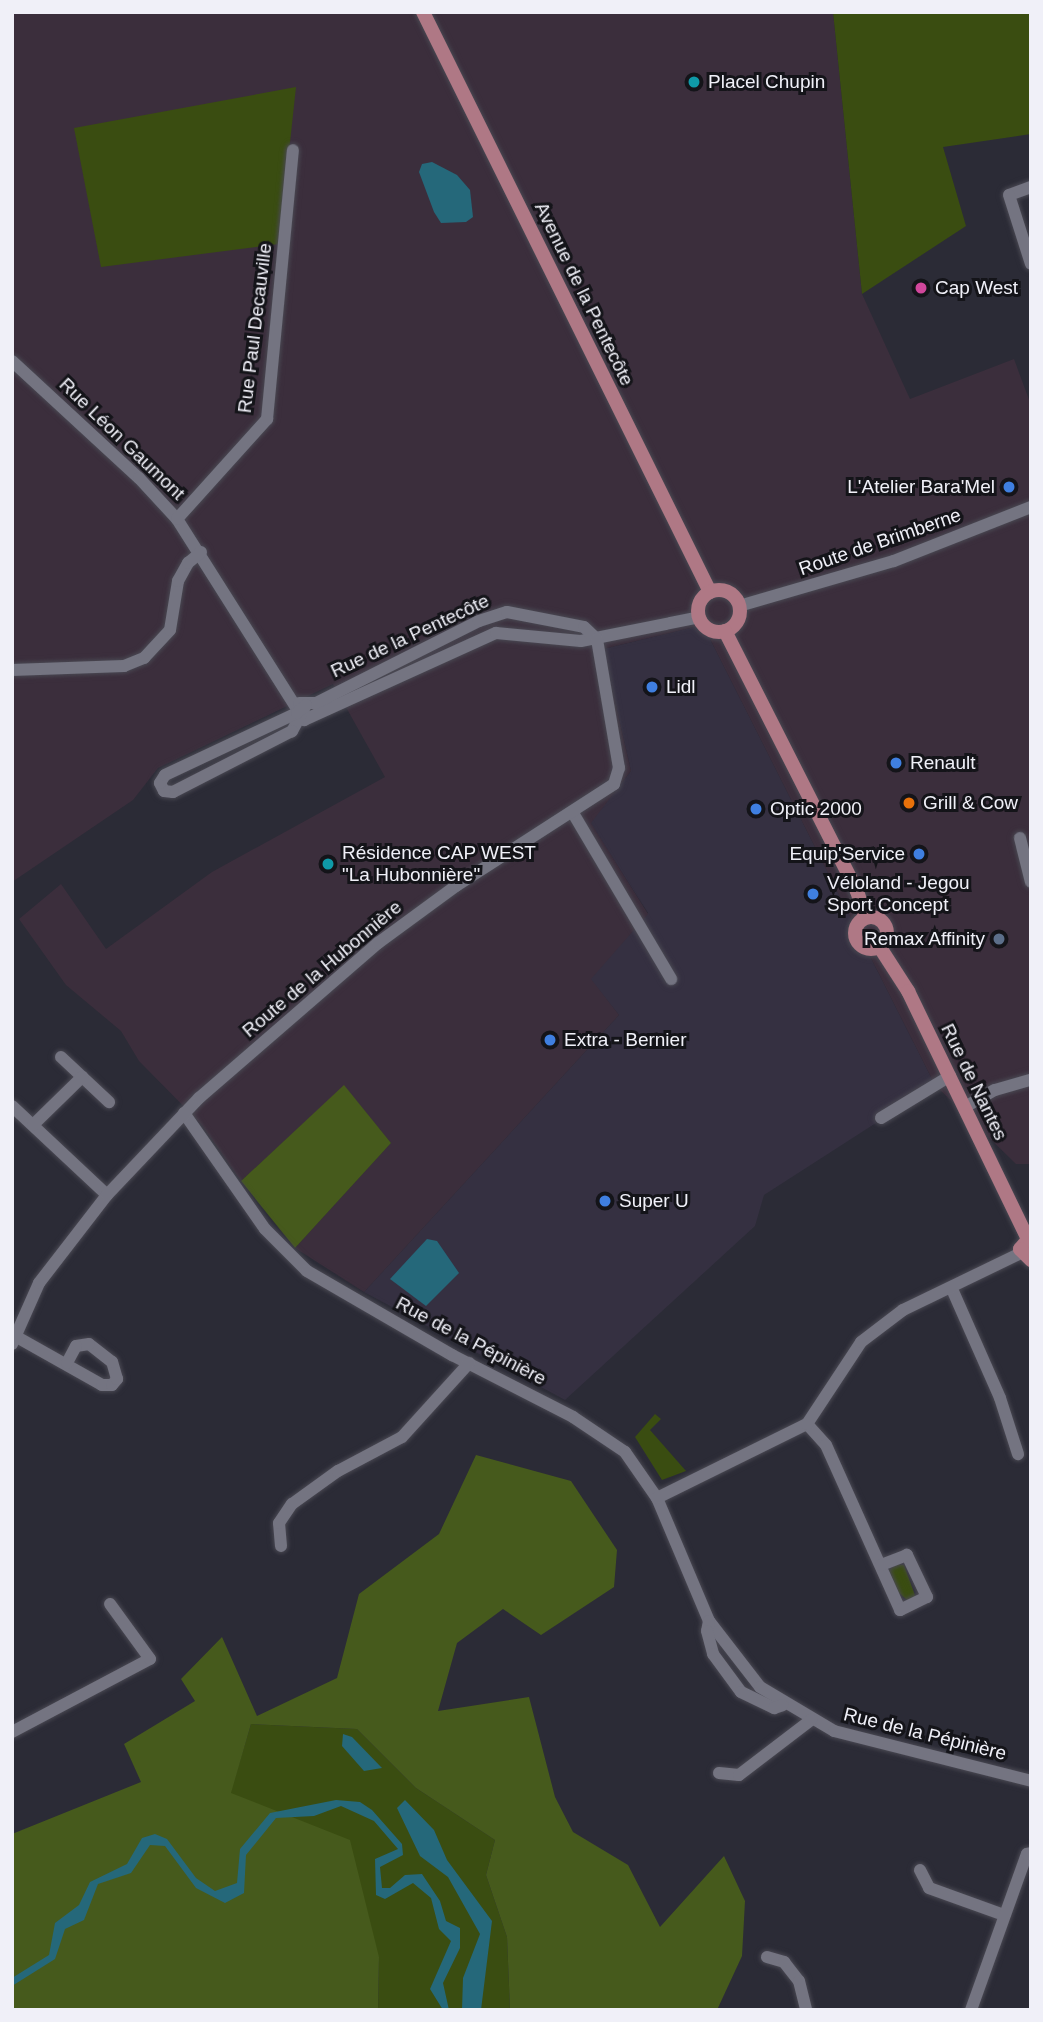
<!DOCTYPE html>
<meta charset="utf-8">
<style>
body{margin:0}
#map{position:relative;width:1043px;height:2022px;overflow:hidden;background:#2b2b36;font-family:Arial,sans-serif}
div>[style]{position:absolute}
.commercial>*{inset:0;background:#353041}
.industrial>*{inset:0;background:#3b2e3c}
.green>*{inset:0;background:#3a4d11}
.forest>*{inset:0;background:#465a1c}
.water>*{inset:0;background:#25687a}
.roads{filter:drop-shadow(0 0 2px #494852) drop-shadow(0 0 2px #494852)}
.minor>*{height:12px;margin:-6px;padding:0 6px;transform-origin:6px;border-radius:6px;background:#747481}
.major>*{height:14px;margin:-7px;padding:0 7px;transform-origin:7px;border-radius:7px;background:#af7885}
.major>.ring{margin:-7px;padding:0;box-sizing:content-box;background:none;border:14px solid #af7885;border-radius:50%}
.dots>*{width:19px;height:19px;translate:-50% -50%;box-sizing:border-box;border:4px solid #141419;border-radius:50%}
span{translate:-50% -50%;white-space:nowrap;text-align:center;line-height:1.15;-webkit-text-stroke:6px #141419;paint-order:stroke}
.poi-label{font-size:19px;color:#f0f0f8}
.left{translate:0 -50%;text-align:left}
.right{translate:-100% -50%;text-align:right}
.street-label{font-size:19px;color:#f0f0f8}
.frame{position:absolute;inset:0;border:14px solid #f0f0f8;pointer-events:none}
</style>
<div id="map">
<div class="commercial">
<i style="clip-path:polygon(703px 625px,935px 1085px,764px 1195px,755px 1226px,565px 1400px,364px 1292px,619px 1015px,590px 979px,648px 913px,590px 823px,631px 771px,603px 649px)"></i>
</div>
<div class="industrial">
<i style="clip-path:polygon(12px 12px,833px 12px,862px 294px,910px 399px,1014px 359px,1031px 405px,1031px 1164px,1016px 1164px,935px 1085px,703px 625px,603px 649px,631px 771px,591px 823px,648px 914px,591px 979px,619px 1015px,364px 1292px,295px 1248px,391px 1143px,344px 1086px,241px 1181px,201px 1124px,139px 1061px,121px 1031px,66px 985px,19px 919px,61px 884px,106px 949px,212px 872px,385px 777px,333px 684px,158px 768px,133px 800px,12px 882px)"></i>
</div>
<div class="green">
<i style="clip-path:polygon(833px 12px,1031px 12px,1031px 134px,943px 147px,966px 226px,862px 294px)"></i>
<i style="clip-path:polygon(296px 87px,279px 244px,101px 267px,74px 128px)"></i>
<i style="clip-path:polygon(655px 1414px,661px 1419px,650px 1430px,686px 1471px,662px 1480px,635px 1437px)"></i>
<i style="clip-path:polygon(896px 1564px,904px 1565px,916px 1598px,908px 1601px,898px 1592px,889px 1570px)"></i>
<i style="clip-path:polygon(251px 1724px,357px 1729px,416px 1788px,495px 1840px,486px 1875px,507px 1937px,510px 2010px,378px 2010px,379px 1957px,230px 1794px)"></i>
</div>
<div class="forest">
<i style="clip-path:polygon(344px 1085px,391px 1143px,295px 1248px,241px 1181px)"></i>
<i style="clip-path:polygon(476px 1455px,571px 1481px,617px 1550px,614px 1587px,541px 1635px,503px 1609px,457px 1643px,438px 1711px,529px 1697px,555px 1797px,573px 1832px,628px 1865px,660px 1927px,724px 1856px,745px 1901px,742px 1956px,717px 2010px,510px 2010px,507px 1937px,486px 1875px,495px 1840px,416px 1788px,357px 1729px,251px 1724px,231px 1793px,350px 1840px,379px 1957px,378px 2010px,12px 2010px,12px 1834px,141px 1782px,124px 1744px,195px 1701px,181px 1679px,222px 1637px,257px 1716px,337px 1678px,359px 1594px,439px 1534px)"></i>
</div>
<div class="water">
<i style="clip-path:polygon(432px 162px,457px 175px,470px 190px,473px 217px,466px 222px,441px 223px,434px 212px,419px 172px,422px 164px)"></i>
<i style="clip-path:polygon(427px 1239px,437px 1241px,459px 1273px,426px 1306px,390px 1279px)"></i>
<i style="clip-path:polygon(343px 1734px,352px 1737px,382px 1768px,364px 1771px,342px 1746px)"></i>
<i style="clip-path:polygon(336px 1800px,360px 1802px,372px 1810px,402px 1844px,403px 1855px,380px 1867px,382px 1888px,390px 1888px,405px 1875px,422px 1874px,440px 1901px,446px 1921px,460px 1928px,460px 1948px,443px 1983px,449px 2010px,443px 2010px,430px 1989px,451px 1941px,439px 1929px,431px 1898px,413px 1883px,385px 1899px,376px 1895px,375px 1859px,398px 1849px,374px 1821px,341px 1806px,314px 1816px,276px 1818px,246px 1855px,244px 1893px,225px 1903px,196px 1888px,165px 1846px,150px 1845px,131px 1873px,98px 1884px,84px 1920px,65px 1929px,55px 1959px,12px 1986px,12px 1978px,49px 1955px,55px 1923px,79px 1905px,90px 1882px,127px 1864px,142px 1838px,155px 1834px,167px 1839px,196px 1878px,215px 1891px,237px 1883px,240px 1849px,270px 1813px)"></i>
<i style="clip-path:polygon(405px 1800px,434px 1830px,447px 1860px,492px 1921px,481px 2010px,462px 2010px,463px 1978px,480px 1934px,448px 1877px,420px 1856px,397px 1808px)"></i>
</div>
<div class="roads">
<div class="minor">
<i style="left:1031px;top:187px;width:23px;rotate:160deg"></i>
<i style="left:1009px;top:195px;width:72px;rotate:72.3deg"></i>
<i style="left:12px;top:361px;width:173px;rotate:42.7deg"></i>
<i style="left:139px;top:478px;width:56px;rotate:47.2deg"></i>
<i style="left:177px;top:519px;width:238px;rotate:57.7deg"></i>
<i style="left:304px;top:720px;width:211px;rotate:-24.4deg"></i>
<i style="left:496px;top:633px;width:85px;rotate:5.4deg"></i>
<i style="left:581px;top:641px;width:121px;rotate:-11.4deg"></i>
<i style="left:177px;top:519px;width:135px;rotate:-48deg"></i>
<i style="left:267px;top:419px;width:270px;rotate:-84.5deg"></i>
<i style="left:739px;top:606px;width:161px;rotate:-16.2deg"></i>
<i style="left:894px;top:561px;width:147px;rotate:-21.5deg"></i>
<i style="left:12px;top:670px;width:112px;rotate:-2deg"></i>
<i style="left:124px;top:666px;width:22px;rotate:-22deg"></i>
<i style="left:144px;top:658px;width:38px;rotate:-47deg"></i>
<i style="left:170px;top:630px;width:50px;rotate:-80.7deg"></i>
<i style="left:178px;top:581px;width:21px;rotate:-61deg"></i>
<i style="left:188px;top:563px;width:17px;rotate:-40deg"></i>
<i style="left:299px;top:703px;width:17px"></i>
<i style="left:316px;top:703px;width:182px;rotate:-26.7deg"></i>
<i style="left:479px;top:621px;width:29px;rotate:-18deg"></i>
<i style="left:507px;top:612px;width:78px;rotate:11deg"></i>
<i style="left:584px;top:627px;width:18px;rotate:43deg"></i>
<i style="left:306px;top:705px;width:30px;rotate:118deg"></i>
<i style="left:292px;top:731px;width:134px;rotate:152.9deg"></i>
<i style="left:173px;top:792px;width:9px;rotate:-174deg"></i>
<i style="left:164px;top:791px;width:9px;rotate:-117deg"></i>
<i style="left:160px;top:783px;width:9px;rotate:-58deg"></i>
<i style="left:165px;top:775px;width:146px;rotate:-25.2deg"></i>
<i style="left:297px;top:713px;width:12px;rotate:-42deg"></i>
<i style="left:573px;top:813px;width:193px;rotate:59.4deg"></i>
<i style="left:1020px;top:838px;width:45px;rotate:76deg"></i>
<i style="left:61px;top:1057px;width:66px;rotate:43.2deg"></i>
<i style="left:12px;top:1106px;width:130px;rotate:43.1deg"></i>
<i style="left:965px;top:1107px;width:34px;rotate:-30deg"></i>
<i style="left:995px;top:1090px;width:37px;rotate:-16deg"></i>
<i style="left:184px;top:1113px;width:141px;rotate:55.1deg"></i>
<i style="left:265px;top:1229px;width:59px;rotate:45deg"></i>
<i style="left:307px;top:1271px;width:168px;rotate:30.1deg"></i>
<i style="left:452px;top:1355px;width:136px;rotate:27.1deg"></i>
<i style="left:573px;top:1417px;width:63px;rotate:33.9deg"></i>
<i style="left:625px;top:1452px;width:56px;rotate:55.2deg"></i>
<i style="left:657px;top:1498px;width:134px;rotate:67.1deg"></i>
<i style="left:709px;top:1621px;width:83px;rotate:52.3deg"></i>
<i style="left:760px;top:1687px;width:86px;rotate:30.7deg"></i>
<i style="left:834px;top:1731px;width:203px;rotate:14.2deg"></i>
<i style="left:881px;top:1118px;width:81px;rotate:-31.3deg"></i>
<i style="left:33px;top:1125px;width:69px;rotate:-44.4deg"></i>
<i style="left:952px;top:1289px;width:119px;rotate:66.2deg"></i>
<i style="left:1000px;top:1398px;width:59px;rotate:72.2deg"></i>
<i style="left:15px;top:1336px;width:100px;rotate:29.4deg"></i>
<i style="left:102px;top:1385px;width:10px"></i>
<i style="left:112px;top:1385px;width:8px;rotate:-50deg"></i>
<i style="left:117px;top:1379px;width:18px;rotate:-106deg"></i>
<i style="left:112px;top:1362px;width:29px;rotate:-142deg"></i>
<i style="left:89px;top:1344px;width:13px;rotate:171deg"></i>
<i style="left:76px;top:1346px;width:19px;rotate:118deg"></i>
<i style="left:12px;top:1344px;width:67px;rotate:-66.1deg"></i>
<i style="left:39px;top:1283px;width:111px;rotate:-52.3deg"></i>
<i style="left:107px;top:1195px;width:134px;rotate:-46.5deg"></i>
<i style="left:199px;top:1098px;width:237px;rotate:-40.9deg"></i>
<i style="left:378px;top:943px;width:97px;rotate:-36.2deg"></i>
<i style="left:456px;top:886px;width:188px;rotate:-32.8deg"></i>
<i style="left:614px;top:784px;width:17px;rotate:-73deg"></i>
<i style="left:619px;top:768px;width:131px;rotate:-99.7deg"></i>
<i style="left:807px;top:1424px;width:28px;rotate:48deg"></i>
<i style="left:826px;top:1445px;width:181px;rotate:65.8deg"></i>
<i style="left:900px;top:1610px;width:30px;rotate:-26deg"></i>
<i style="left:927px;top:1597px;width:47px;rotate:-115.5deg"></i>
<i style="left:907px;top:1555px;width:28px;rotate:159deg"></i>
<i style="left:657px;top:1498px;width:167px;rotate:-26.3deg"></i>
<i style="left:807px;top:1424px;width:98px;rotate:-56.6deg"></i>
<i style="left:861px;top:1342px;width:53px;rotate:-37.3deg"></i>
<i style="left:903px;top:1310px;width:131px;rotate:-25.8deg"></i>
<i style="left:281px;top:1546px;width:23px;rotate:-95deg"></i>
<i style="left:279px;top:1523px;width:23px;rotate:-56deg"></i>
<i style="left:292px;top:1504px;width:57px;rotate:-35.7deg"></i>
<i style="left:338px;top:1471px;width:72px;rotate:-28deg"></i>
<i style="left:402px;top:1437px;width:100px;rotate:-47.8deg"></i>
<i style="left:709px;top:1621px;width:10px;rotate:101deg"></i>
<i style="left:707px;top:1631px;width:24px;rotate:75deg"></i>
<i style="left:713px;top:1654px;width:47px;rotate:53.6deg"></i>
<i style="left:741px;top:1692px;width:37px;rotate:26deg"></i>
<i style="left:774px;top:1708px;width:9px;rotate:-18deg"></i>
<i style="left:12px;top:1732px;width:156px;rotate:-27.9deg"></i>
<i style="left:150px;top:1659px;width:68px;rotate:-126deg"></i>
<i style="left:719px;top:1773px;width:20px;rotate:6deg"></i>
<i style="left:739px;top:1775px;width:91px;rotate:-37.4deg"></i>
<i style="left:920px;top:1870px;width:20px;rotate:63deg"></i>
<i style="left:929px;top:1888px;width:80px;rotate:19.8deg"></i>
<i style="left:767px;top:1957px;width:18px;rotate:16deg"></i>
<i style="left:784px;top:1962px;width:24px;rotate:52deg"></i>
<i style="left:799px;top:1981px;width:30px;rotate:76deg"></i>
<i style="left:971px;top:2010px;width:166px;rotate:-70.3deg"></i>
<i style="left:1027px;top:1854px;width:4px;rotate:-14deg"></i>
</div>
<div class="major">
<i style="left:423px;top:12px;width:647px;rotate:63.67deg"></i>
<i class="ring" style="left:698px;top:590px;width:28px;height:28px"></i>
<i style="left:725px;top:631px;width:292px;rotate:63.1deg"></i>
<i style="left:857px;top:891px;width:28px;rotate:72deg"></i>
<i class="ring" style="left:855px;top:917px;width:18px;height:18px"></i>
<i style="left:879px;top:946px;width:54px;rotate:57.2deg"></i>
<i style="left:908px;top:991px;width:273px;rotate:64.2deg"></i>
<i style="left:1031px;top:1236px;width:17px;rotate:130deg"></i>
<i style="left:1020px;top:1249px;width:16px;rotate:45deg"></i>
</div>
</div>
<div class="dots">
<i style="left:694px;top:82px;background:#0f9aa8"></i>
<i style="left:921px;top:288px;background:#d1479c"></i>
<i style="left:1009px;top:487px;background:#3f7fe0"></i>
<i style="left:652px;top:687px;background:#3f7fe0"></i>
<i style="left:896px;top:763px;background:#3f7fe0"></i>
<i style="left:909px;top:803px;background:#e8710a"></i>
<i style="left:756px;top:809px;background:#3f7fe0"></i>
<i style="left:919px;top:854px;background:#3f7fe0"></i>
<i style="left:328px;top:864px;background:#0f9aa8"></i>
<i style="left:813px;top:894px;background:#3f7fe0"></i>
<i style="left:999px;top:939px;background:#5c6f8a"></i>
<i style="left:550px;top:1040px;background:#3f7fe0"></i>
<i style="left:605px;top:1201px;background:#3f7fe0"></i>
</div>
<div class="poi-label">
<span class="left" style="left:708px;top:82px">Placel Chupin</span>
<span class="left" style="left:935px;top:288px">Cap West</span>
<span class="right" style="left:995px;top:487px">L'Atelier Bara'Mel</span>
<span class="left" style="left:666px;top:687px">Lidl</span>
<span class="left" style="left:910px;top:763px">Renault</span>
<span class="left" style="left:923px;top:803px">Grill &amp; Cow</span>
<span class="left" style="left:770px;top:809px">Optic 2000</span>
<span class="left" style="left:342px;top:864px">Résidence CAP WEST<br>"La Hubonnière"</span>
<span class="right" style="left:905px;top:854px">Equip'Service</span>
<span class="left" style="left:827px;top:894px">Véloland - Jegou<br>Sport Concept</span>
<span class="right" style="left:985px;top:939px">Remax Affinity</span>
<span class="left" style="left:564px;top:1040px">Extra - Bernier</span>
<span class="left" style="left:619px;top:1201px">Super U</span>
</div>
<div class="street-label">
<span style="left:584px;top:294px;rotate:64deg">Avenue de la Pentecôte</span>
<span style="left:255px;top:328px;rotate:-83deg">Rue Paul Decauville</span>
<span style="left:122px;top:439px;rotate:44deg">Rue Léon Gaumont</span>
<span style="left:880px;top:542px;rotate:-19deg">Route de Brimberne</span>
<span style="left:410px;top:636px;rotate:-25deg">Rue de la Pentecôte</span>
<span style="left:322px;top:969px;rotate:-40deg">Route de la Hubonnière</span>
<span style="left:974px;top:1082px;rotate:64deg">Rue de Nantes</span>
<span style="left:471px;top:1341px;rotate:28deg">Rue de la Pépinière</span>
<span style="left:925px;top:1734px;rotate:14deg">Rue de la Pépinière</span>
</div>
<div class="frame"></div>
</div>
